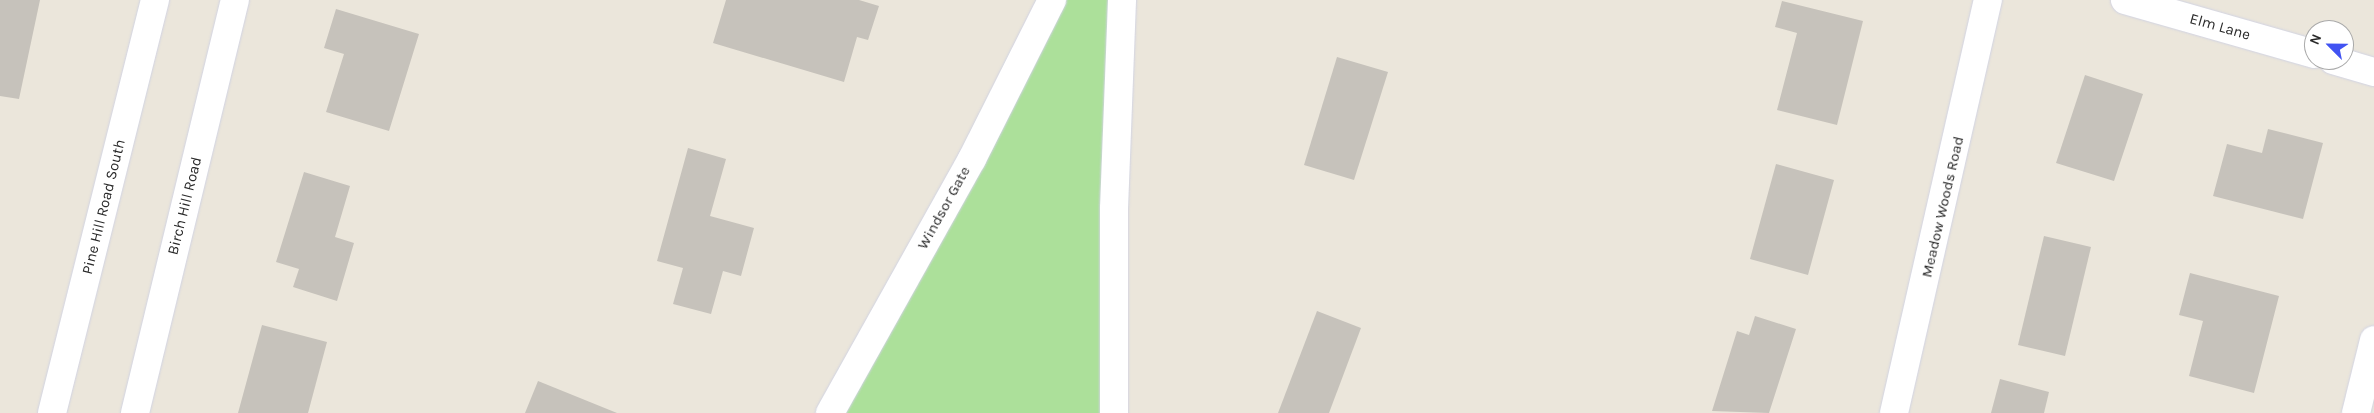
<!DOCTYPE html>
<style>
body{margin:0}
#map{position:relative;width:2374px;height:413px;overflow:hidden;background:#ebe6db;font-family:Karla,sans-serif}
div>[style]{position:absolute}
.green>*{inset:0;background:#ace09a}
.building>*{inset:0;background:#c6c2bb}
.roads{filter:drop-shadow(0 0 1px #d1d3e2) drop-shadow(0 0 1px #d1d3e2)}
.street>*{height:28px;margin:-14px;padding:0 14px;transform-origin:14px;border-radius:14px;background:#fff}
span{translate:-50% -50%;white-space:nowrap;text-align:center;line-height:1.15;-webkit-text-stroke:4px #fff;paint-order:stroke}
.street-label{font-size:15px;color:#292929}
.north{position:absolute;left:2304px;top:20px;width:50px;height:50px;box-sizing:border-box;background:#fff;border:1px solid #a9a9a9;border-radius:50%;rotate:293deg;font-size:14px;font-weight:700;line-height:20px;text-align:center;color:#292929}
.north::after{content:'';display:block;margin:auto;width:18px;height:22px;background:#4153f2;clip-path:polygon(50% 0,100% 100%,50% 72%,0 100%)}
</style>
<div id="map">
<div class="green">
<i style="clip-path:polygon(1052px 0,1122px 0,1114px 413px,830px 413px)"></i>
</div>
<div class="building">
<i style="clip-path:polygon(0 0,40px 0,19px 99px,0 96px)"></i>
<i style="clip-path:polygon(726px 0,859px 0,879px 6px,868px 40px,857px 37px,844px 82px,713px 43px)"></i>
<i style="clip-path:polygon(1782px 1px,1863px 21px,1837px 125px,1777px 110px,1797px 33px,1775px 27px)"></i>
<i style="clip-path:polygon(336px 9px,419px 34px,389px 131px,326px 112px,344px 54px,324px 48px)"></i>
<i style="clip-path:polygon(1337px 57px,1388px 72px,1354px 180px,1304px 165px)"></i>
<i style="clip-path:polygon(2085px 75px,2143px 94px,2114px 181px,2056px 163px)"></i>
<i style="clip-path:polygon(2268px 129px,2323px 143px,2303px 219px,2213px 196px,2227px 144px,2262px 153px)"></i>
<i style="clip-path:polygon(688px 148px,726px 159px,710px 216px,754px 228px,741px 276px,723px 271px,711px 314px,673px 304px,683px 268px,657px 261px)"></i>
<i style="clip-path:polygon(1776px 164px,1834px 180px,1808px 275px,1750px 259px)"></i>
<i style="clip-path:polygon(304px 172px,350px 186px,335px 237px,354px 243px,337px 301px,293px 287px,299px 269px,276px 262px)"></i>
<i style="clip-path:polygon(2044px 236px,2091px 247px,2065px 356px,2018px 345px)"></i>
<i style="clip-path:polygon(2190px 273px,2279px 296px,2254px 393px,2189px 376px,2203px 321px,2179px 315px)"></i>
<i style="clip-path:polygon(1317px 311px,1361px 328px,1329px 413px,1278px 413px)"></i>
<i style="clip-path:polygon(1755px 316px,1796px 329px,1769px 413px,1712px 411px,1737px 331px,1749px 335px)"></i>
<i style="clip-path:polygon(262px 325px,327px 342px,308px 413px,238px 413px)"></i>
<i style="clip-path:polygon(2000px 379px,2049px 392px,2044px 413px,1991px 413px)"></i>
<i style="clip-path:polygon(538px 381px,617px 413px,525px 413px)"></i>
</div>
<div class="roads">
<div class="street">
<i style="left:2125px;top:0;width:197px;rotate:15.9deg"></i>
<i style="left:2333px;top:60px;width:43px;rotate:16.3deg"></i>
<i style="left:52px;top:413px;width:426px;rotate:-76deg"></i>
<i style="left:135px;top:413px;width:425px;rotate:-76.4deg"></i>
<i style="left:830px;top:413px;width:291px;rotate:-60.8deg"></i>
<i style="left:972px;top:159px;width:178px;rotate:-63.3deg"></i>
<i style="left:1114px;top:413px;width:204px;rotate:-90deg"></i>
<i style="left:1114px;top:209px;width:209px;rotate:-87.8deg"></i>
<i style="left:1894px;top:413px;width:424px;rotate:-77.2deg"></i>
<i style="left:2356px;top:413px;width:75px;rotate:-76.1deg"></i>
</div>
</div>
<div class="street-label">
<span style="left:2220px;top:27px;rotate:16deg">Elm Lane</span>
<span style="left:185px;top:206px;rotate:-76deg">Birch Hill Road</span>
<span style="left:104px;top:207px;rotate:-76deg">Pine Hill Road South</span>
<span style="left:1943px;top:207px;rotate:-77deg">Meadow Woods Road</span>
<span style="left:944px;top:208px;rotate:-61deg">Windsor Gate</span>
</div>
<div class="north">N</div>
</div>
